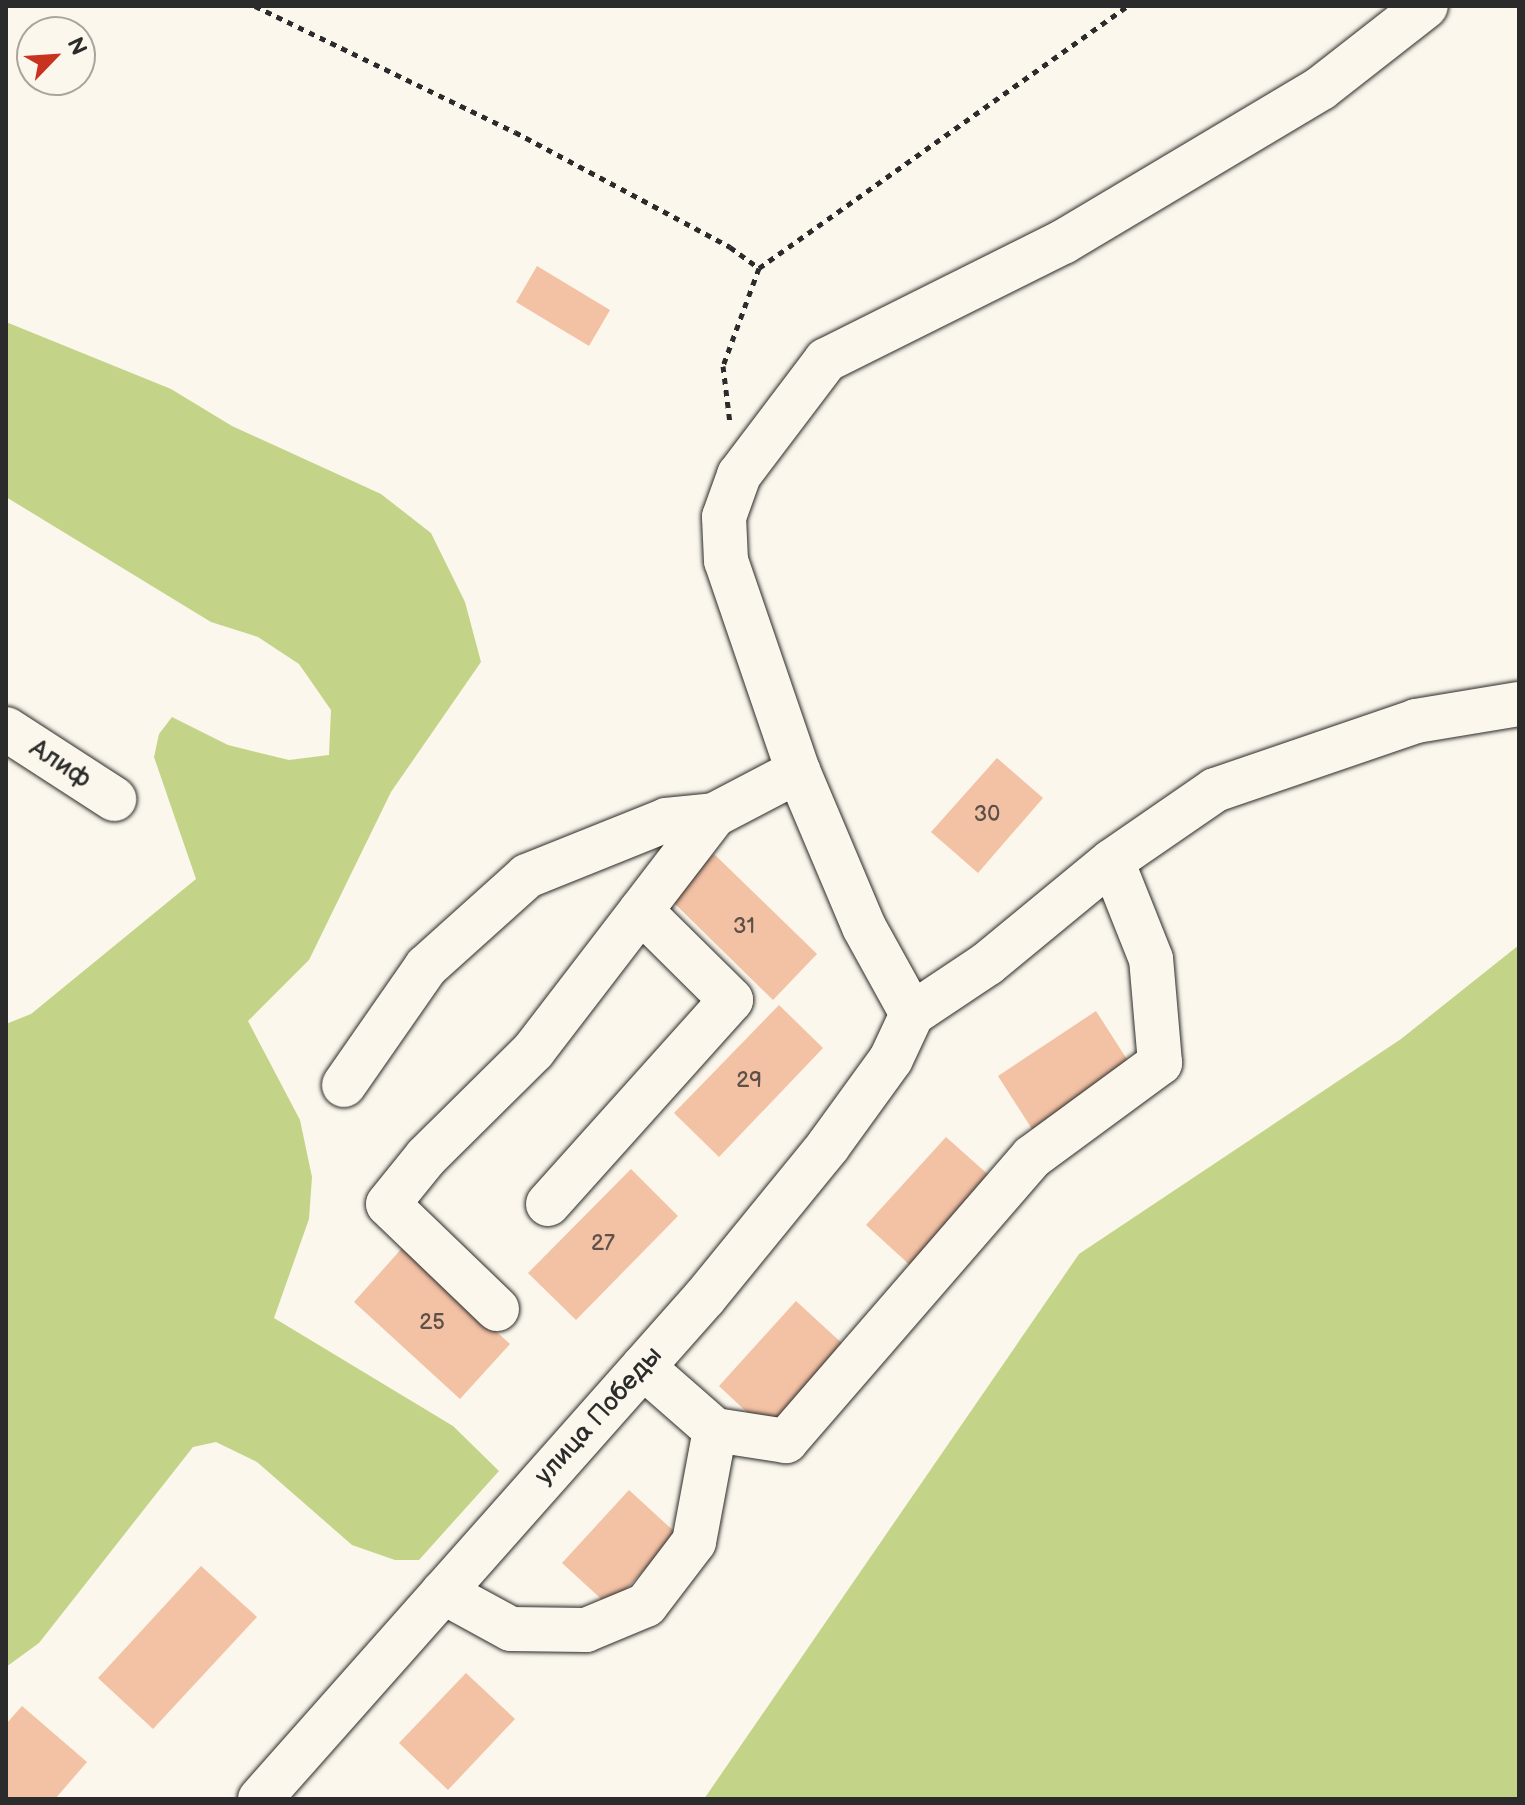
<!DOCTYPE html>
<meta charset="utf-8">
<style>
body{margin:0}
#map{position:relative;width:1525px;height:1805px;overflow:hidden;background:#fbf7ec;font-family:"Balsamiq Sans",sans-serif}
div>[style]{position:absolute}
.green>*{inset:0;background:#c3d488}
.building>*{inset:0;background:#f3c1a4}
.path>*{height:5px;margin-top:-2.5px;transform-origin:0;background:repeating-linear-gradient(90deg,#2b2b2b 0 6px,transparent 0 12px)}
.roads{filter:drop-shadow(0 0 2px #2b2b2b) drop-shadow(0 0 2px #2b2b2b)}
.minor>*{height:44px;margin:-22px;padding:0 22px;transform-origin:22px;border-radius:22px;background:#fbf7ec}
span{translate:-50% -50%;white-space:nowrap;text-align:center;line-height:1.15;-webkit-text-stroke:6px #fbf7ec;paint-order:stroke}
.number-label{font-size:22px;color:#5d5049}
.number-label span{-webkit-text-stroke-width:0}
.street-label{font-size:26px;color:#2b2b2b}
.frame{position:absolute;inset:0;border:8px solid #2b2b2b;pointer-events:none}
.north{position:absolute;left:16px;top:16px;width:80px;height:80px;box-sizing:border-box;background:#fbf7ec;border:2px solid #a8a59f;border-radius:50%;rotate:65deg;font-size:22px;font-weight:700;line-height:32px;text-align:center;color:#2b2b2b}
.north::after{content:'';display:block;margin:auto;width:28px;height:36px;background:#c8321e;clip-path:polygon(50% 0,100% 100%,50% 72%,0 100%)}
</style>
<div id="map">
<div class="green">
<i style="clip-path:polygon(6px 322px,171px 389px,232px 426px,381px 494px,431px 533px,465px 602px,481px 662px,391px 792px,309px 960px,248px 1021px,300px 1120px,312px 1177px,309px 1219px,274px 1318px,453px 1426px,499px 1471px,419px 1560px,395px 1560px,352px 1545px,257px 1462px,216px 1442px,193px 1447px,39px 1643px,6px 1667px,6px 1024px,31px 1014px,196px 879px,154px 757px,159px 734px,172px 717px,228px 745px,289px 760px,329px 755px,331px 710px,299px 664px,258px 637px,211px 622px,6px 497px)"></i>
<i style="clip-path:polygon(1519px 945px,1519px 1799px,704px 1799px,1079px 1254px,1401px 1039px)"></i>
</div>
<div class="building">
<i style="clip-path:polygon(537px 266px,610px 310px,589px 346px,516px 302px)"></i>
<i style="clip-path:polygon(997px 758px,1043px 798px,978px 873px,931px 832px)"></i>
<i style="clip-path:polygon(714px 854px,817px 954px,773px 1000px,670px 899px)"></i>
<i style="clip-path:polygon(779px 1005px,823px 1048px,719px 1157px,674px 1113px)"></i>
<i style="clip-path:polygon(1096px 1011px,1130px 1064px,1032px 1129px,998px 1076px)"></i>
<i style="clip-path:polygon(946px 1137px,992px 1178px,912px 1267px,866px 1225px)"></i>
<i style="clip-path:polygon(631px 1169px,678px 1216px,576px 1320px,528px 1273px)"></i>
<i style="clip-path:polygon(403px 1247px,510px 1344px,460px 1399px,354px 1302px)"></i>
<i style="clip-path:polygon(796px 1301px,845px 1346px,767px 1431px,719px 1386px)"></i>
<i style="clip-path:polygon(629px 1490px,677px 1534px,610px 1607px,562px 1563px)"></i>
<i style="clip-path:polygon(201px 1566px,257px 1617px,153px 1729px,98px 1678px)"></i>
<i style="clip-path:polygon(466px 1673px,515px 1719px,448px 1790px,399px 1743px)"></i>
<i style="clip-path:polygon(22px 1706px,87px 1762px,55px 1799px,6px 1799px,6px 1724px)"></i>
</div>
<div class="path">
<i style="left:255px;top:6px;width:289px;rotate:25.9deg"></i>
<i style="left:515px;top:132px;width:244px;rotate:28.1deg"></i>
<i style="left:730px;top:247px;width:36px;rotate:36deg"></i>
<i style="left:759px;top:268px;width:104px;rotate:110.2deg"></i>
<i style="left:723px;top:366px;width:57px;rotate:83deg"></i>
<i style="left:759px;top:268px;width:453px;rotate:-35.4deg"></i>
</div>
<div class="roads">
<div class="minor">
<i style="left:6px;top:729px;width:129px;rotate:32.9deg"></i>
<i style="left:912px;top:1014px;width:99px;rotate:-118.9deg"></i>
<i style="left:864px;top:927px;width:169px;rotate:-112.9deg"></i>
<i style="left:798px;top:771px;width:222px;rotate:-108.9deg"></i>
<i style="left:726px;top:561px;width:44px;rotate:-92.6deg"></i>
<i style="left:724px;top:517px;width:45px;rotate:-70.3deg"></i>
<i style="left:739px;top:475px;width:144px;rotate:-52.9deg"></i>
<i style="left:826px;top:360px;width:265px;rotate:-26.5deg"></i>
<i style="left:1063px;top:242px;width:300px;rotate:-30.8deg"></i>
<i style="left:1321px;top:88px;width:133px;rotate:-38deg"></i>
<i style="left:912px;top:1014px;width:90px;rotate:-33.7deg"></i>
<i style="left:987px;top:964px;width:162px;rotate:-39.5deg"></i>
<i style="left:1112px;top:861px;width:125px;rotate:-34.6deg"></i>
<i style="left:1215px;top:790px;width:213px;rotate:-18.9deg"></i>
<i style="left:1416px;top:721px;width:104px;rotate:-9.4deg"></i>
<i style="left:344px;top:1085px;width:144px;rotate:-55.2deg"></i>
<i style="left:426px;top:967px;width:136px;rotate:-42deg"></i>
<i style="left:527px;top:876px;width:150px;rotate:-21.9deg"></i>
<i style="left:666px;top:820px;width:48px;rotate:-5.9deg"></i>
<i style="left:548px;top:1204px;width:274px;rotate:-48.1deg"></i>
<i style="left:731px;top:1000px;width:127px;rotate:-135.3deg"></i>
<i style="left:497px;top:1309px;width:151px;rotate:-136.1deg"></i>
<i style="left:388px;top:1204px;width:60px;rotate:-51deg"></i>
<i style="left:426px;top:1157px;width:152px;rotate:-44.7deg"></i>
<i style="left:534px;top:1050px;width:296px;rotate:-52.5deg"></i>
<i style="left:714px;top:815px;width:95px;rotate:-27.6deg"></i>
<i style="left:643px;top:1367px;width:96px;rotate:41.2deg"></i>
<i style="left:715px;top:1430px;width:72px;rotate:8.8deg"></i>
<i style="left:786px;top:1441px;width:376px;rotate:-49.1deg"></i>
<i style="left:1032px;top:1157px;width:159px;rotate:-36.3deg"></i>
<i style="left:1160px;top:1063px;width:104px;rotate:-94.9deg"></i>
<i style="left:1151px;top:959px;width:105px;rotate:-111.7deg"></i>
<i style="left:443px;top:1592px;width:77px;rotate:28.6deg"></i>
<i style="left:511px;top:1629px;width:75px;rotate:0.8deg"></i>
<i style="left:586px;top:1630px;width:65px;rotate:-22.6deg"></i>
<i style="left:646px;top:1605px;width:79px;rotate:-52.7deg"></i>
<i style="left:694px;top:1542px;width:114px;rotate:-79.4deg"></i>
<i style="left:260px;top:1799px;width:671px;rotate:-48.44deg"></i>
<i style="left:705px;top:1297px;width:195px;rotate:-50.8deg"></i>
<i style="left:828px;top:1146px;width:107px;rotate:-54.1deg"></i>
<i style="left:891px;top:1059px;width:50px;rotate:-65deg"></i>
</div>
</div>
<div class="number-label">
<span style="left:987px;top:815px">30</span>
<span style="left:744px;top:927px">31</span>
<span style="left:749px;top:1081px">29</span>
<span style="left:603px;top:1244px">27</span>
<span style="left:432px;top:1323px">25</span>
</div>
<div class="street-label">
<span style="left:60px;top:764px;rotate:33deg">Алиф</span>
<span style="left:599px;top:1416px;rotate:-48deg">улица Победы</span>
</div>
<div class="frame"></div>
<div class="north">N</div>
</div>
